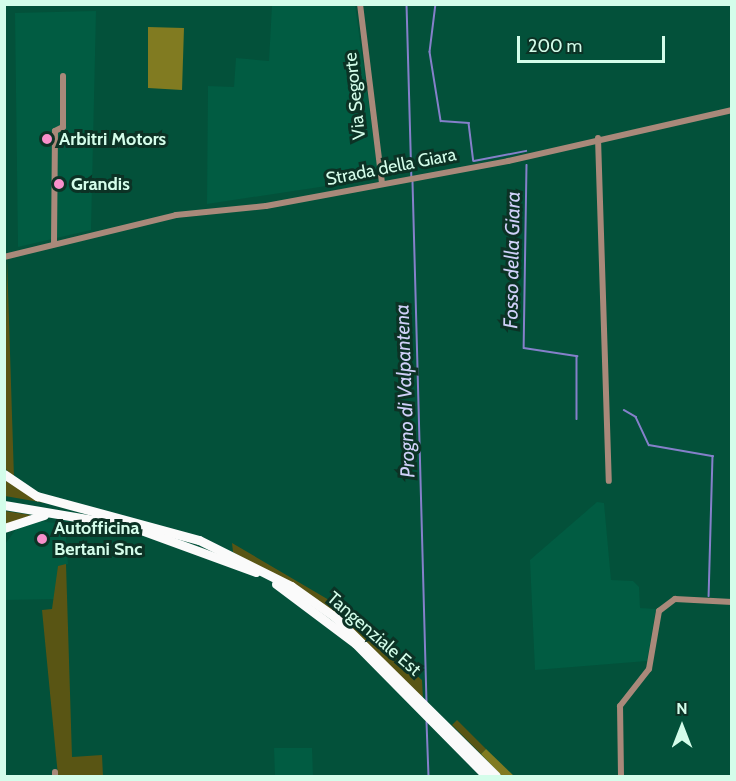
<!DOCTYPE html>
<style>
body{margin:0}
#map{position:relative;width:736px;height:781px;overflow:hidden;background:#03513a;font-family:Cabin,sans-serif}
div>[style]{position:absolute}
.built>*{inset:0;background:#015c42}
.green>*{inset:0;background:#595514}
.forest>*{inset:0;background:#817b21}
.stream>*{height:1.5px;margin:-0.75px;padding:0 0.75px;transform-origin:0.75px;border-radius:0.75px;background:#8580ca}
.minor>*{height:6px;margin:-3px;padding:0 3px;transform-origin:3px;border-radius:3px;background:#a9897a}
.highway>*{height:9px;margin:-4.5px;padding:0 4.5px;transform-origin:4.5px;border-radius:4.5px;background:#fafafa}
.dots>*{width:16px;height:16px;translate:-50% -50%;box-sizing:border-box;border:3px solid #0c3225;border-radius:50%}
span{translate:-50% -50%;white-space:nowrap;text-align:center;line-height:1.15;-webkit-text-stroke:6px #0c3225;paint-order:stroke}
.street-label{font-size:18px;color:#d4fdea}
.poi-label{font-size:18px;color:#d4fdea;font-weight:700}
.left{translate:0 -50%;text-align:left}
.water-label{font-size:20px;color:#d0d0f8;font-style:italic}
.frame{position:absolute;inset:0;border:6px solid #d4fdea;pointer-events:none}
.north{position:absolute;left:652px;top:697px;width:60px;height:60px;-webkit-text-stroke:4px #0c3225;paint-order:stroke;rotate:0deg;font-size:16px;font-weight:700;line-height:24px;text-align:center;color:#d4fdea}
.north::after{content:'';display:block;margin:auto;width:21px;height:27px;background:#d4fdea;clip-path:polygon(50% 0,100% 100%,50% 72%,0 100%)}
.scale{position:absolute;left:517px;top:36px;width:148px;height:27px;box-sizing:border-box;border:3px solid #d4fdea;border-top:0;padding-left:8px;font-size:18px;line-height:21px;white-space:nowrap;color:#d4fdea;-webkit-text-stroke:4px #0c3225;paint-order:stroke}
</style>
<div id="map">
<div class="built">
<i style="clip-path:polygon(272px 5px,355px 5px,379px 178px,207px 204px,208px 86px,234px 87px,236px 58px,269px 61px)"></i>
<i style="clip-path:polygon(96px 11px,91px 230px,18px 247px,15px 13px)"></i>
<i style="clip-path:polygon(597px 502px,604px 503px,611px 580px,633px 581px,639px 587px,640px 608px,656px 609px,647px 661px,535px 670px,530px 560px)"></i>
<i style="clip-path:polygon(37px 521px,65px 524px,68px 564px,58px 567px,57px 599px,5px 600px,5px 544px,17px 528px)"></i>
<i style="clip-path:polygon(274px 748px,312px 748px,313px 776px,275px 776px)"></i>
</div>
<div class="green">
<i style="clip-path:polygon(7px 258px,14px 478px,4px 467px)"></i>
<i style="clip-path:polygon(4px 477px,31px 497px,45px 503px,5px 496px)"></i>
<i style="clip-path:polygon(5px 511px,31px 515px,5px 527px)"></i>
<i style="clip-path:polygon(232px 543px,329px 600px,422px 680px,423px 699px,331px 611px,233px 552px)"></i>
<i style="clip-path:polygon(66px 564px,72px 757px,102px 755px,103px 776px,58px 776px,42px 610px,52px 609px,58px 566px)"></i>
<i style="clip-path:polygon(457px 720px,486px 749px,481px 754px,452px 725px)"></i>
</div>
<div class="forest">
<i style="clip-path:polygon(148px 27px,184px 28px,182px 90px,148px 88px)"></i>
<i style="clip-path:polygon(486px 749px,514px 776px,502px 776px,481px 754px)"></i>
</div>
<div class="stream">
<i style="left:407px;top:4px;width:174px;rotate:88.4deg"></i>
<i style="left:436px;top:4px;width:48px;rotate:97.1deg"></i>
<i style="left:430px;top:52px;width:70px;rotate:80.9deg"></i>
<i style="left:441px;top:121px;width:28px;rotate:4deg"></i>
<i style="left:469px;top:123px;width:38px;rotate:83deg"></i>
<i style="left:474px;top:161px;width:53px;rotate:-10.9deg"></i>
<i style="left:527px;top:165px;width:183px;rotate:90.9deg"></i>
<i style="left:524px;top:348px;width:54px;rotate:8.6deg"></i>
<i style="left:577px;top:356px;width:63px;rotate:90deg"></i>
<i style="left:413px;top:182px;width:520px;rotate:88.46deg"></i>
<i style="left:624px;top:410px;width:14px;rotate:30deg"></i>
<i style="left:636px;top:417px;width:31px;rotate:65deg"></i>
<i style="left:649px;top:445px;width:65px;rotate:9.8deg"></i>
<i style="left:713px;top:456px;width:140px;rotate:91.6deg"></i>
<i style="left:427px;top:722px;width:54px;rotate:87.9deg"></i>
</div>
<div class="minor">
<i style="left:360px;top:4px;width:181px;rotate:83deg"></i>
<i style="left:598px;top:138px;width:343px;rotate:88.2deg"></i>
<i style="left:54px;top:244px;width:113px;rotate:-89.5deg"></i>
<i style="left:55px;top:131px;width:9px;rotate:-27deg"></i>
<i style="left:63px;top:127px;width:51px;rotate:-90deg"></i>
<i style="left:4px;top:257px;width:177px;rotate:-13.7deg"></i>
<i style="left:176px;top:215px;width:90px;rotate:-5.7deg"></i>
<i style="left:266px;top:206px;width:246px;rotate:-10.5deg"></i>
<i style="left:508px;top:161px;width:230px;rotate:-12.8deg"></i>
<i style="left:55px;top:772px;width:4px;rotate:90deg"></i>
<i style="left:621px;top:776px;width:70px;rotate:-90.8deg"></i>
<i style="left:620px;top:706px;width:47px;rotate:-51.9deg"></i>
<i style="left:649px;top:669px;width:59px;rotate:-80.2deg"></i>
<i style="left:659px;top:611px;width:20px;rotate:-37deg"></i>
<i style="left:675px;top:599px;width:57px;rotate:3deg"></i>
</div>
<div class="highway">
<i style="left:4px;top:474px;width:40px;rotate:34deg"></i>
<i style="left:37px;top:496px;width:168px;rotate:15.2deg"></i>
<i style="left:199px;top:540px;width:103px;rotate:26.6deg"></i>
<i style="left:291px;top:586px;width:54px;rotate:35.2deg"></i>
<i style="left:335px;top:617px;width:226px;rotate:44.6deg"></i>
<i style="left:4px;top:505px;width:128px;rotate:9.5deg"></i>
<i style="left:130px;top:526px;width:134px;rotate:20.1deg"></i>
<i style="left:4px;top:528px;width:42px;rotate:-18deg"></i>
<i style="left:276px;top:584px;width:99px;rotate:36.8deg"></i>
<i style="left:355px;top:643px;width:187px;rotate:45.4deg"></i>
</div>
<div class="dots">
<i style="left:47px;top:139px;background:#f890cb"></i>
<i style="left:59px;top:184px;background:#f890cb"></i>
<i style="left:42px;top:539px;background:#f890cb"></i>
</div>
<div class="street-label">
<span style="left:355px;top:96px;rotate:-96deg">Via Segorte</span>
<span style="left:391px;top:167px;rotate:-11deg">Strada della Giara</span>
<span style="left:374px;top:634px;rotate:41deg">Tangenziale Est</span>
</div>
<div class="poi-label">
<span class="left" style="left:59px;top:139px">Arbitri Motors</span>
<span class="left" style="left:71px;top:184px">Grandis</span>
<span class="left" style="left:54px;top:539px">Autofficina<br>Bertani Snc</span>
</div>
<div class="water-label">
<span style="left:512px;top:260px;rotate:-89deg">Fosso della Giara</span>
<span style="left:405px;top:391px;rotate:-92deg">Progno di Valpantena</span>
</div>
<div class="frame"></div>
<div class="north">N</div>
<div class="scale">200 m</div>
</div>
